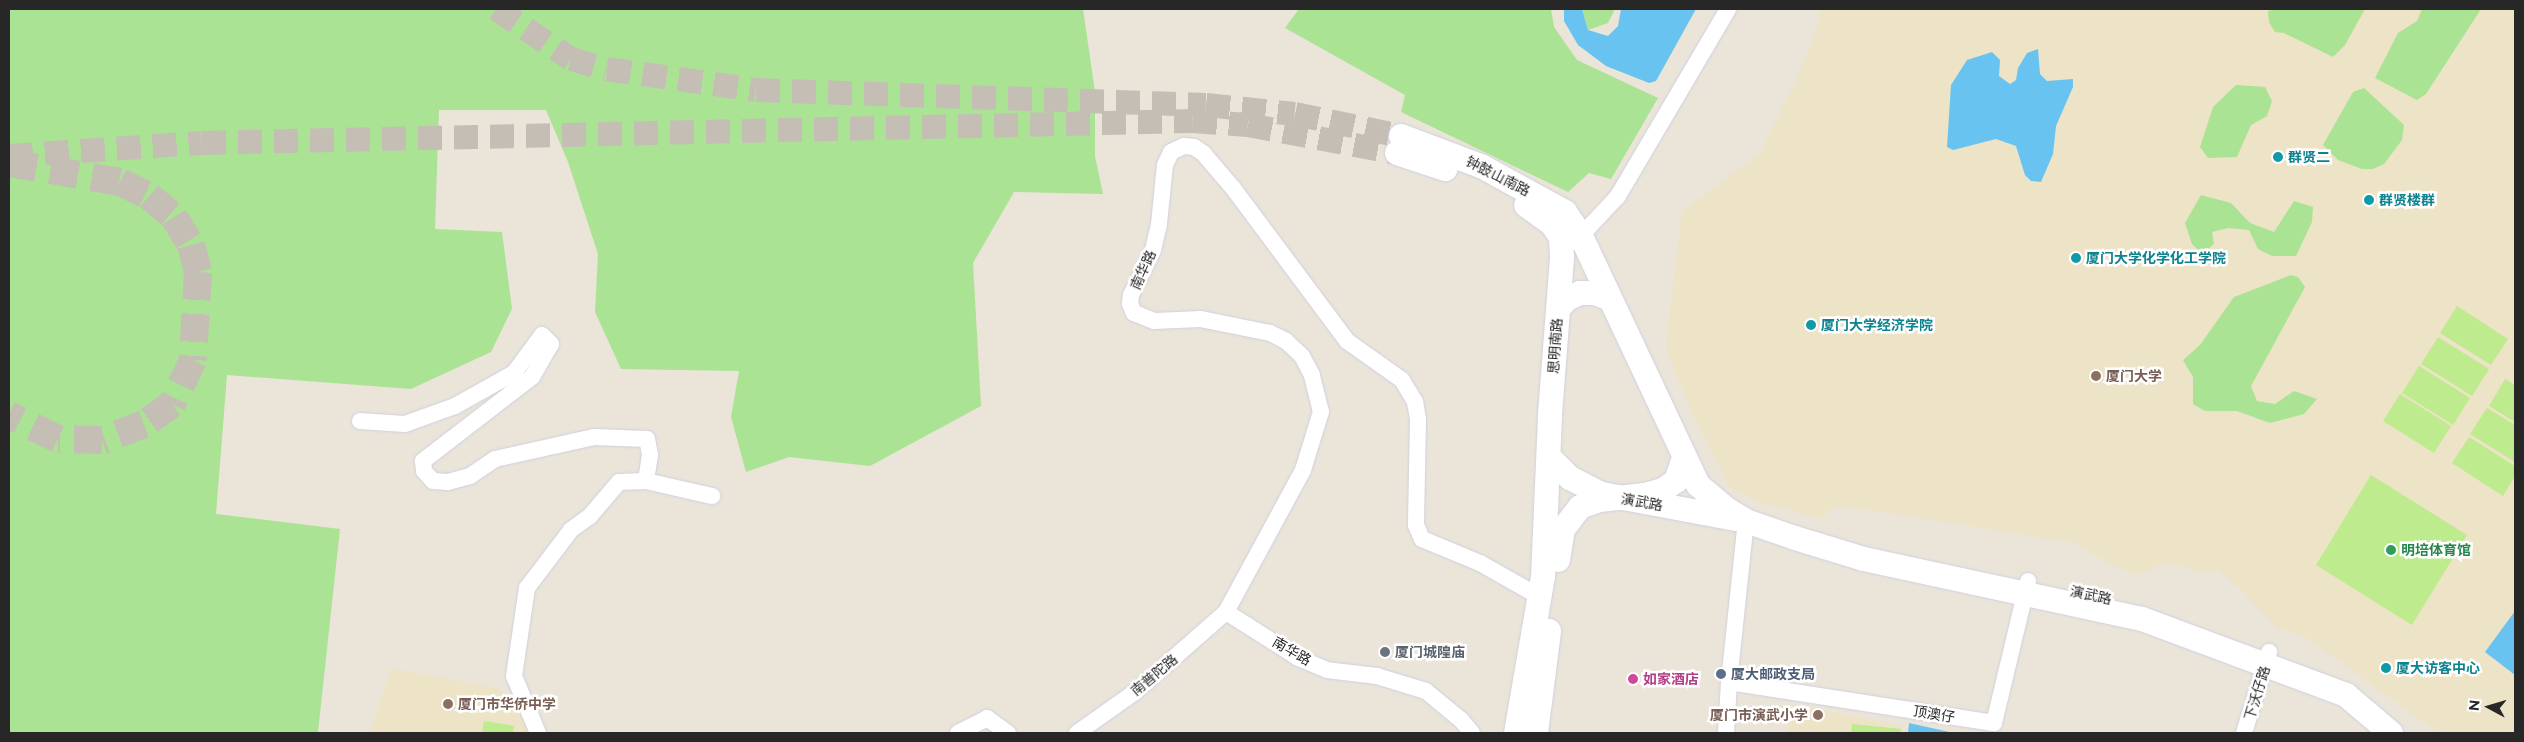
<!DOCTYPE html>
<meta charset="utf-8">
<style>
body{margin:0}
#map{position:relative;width:2524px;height:742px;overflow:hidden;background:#ebe4d8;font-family:Montserrat,"Noto Sans SC",sans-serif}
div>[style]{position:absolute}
.education>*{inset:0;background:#ede3c7}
.green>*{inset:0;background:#a9e393}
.pitch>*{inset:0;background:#bdeb8e}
.water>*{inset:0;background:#68c3f0}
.secondary-tunnel>*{height:24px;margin-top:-12px;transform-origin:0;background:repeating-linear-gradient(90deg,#c4beb5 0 24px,transparent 0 36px)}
.trunk-tunnel>*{height:28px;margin-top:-14px;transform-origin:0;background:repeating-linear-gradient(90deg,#c4beb5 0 28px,transparent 0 42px)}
.roads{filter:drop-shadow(0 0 1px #ced0e1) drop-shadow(0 0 1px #ced0e1)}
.minor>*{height:16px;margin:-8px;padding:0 8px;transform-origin:8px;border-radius:8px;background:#fff}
.secondary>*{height:24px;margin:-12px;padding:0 12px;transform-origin:12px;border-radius:12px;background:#fff}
.dots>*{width:14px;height:14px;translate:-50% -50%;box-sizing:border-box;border:2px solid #fff;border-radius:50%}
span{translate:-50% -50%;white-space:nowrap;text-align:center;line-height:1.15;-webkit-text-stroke:5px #fff;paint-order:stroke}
.culture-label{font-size:14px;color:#0d838f;font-weight:700}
.left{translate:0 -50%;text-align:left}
.street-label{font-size:14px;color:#272727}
.education-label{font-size:14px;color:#785e54;font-weight:700}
.right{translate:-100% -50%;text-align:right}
.leisure-label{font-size:14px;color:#27864d;font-weight:700}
.worship-label{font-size:14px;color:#5b616d;font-weight:700}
.service-label{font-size:14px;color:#4e5e75;font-weight:700}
.hotel-label{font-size:14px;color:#b23c85;font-weight:700}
.frame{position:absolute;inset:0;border:10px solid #272727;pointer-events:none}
.north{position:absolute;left:2464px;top:682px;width:50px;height:50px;-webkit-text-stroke:4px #fff;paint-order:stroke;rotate:276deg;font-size:14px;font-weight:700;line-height:20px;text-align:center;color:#272727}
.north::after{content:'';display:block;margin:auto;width:18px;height:22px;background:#272727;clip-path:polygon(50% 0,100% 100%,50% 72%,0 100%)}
</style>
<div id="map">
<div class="education">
<i style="clip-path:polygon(1817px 9px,2515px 9px,2515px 733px,2439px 733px,2306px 637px,2279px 629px,2239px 588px,2215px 568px,2213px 574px,2164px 563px,2140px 575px,2111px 565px,2075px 543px,1839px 505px,1829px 510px,1823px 519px,1759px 502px,1730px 488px,1688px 405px,1666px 347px,1682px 212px,1760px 153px,1808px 54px,1821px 14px)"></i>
<i style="clip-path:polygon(391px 668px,500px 689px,532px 719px,536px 733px,365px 733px,370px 731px)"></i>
<i style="clip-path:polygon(1790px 704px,1903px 726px,1902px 733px,1788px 733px)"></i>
</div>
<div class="green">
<i style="clip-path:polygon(9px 9px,1083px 9px,1095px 92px,1095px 156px,1103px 194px,1014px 192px,973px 263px,981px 406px,870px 466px,789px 457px,746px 472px,731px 417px,739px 371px,621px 369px,595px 312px,598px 254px,568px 162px,546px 110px,439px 110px,435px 229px,502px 232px,512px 309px,491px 352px,411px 389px,227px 375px,216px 514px,340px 529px,318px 732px,9px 733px)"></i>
<i style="clip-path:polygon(1299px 9px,1551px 9px,1554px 27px,1577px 60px,1658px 98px,1611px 179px,1589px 173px,1568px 192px,1401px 112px,1405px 95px,1285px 28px)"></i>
<i style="clip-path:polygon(1582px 9px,1614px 9px,1614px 11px,1608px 23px,1588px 30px)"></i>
<i style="clip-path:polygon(2275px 9px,2365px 9px,2345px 45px,2333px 57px,2284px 33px,2275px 32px,2269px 22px,2268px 11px)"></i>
<i style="clip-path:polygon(2422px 9px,2481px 9px,2426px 94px,2417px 100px,2375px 78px,2398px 33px,2417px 21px)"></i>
<i style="clip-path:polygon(2236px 85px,2265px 87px,2272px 101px,2267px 116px,2251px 125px,2237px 157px,2208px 158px,2200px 147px,2213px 107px)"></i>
<i style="clip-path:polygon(2364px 88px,2404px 125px,2402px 140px,2384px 164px,2373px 169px,2362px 169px,2338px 160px,2323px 145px,2353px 92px)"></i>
<i style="clip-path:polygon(2201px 195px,2231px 203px,2250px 223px,2274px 232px,2294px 201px,2313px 207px,2312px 222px,2296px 256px,2272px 256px,2258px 249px,2249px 230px,2228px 228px,2212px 232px,2214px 244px,2202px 254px,2192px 244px,2185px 223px)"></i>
<i style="clip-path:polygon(2291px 275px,2298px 277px,2305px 287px,2251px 386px,2257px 401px,2275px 404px,2294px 391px,2317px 399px,2304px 414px,2270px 423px,2237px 411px,2205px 411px,2193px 404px,2193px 377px,2183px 360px,2200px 345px,2234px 297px)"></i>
</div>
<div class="pitch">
<i style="clip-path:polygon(2457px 306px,2508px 339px,2491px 365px,2440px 333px)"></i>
<i style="clip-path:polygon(2438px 337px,2489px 369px,2472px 396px,2421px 364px)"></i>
<i style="clip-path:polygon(2419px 366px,2470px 398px,2453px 425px,2402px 393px)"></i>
<i style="clip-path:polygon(2505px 379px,2515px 385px,2515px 422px,2489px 406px)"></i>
<i style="clip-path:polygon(2400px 394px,2451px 426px,2434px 453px,2383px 421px)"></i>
<i style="clip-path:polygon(2487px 408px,2515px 425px,2515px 462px,2470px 434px)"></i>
<i style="clip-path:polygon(2469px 437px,2515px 466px,2515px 476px,2503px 496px,2452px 463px)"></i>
<i style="clip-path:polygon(2371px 475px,2467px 535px,2412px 625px,2316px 565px)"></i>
<i style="clip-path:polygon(484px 721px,514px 726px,513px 733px,482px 733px)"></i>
<i style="clip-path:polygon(1852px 724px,1901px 729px,1900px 733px,1851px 733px)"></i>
</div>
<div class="water">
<i style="clip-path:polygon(1564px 9px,1582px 9px,1588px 30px,1608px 36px,1618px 26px,1621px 9px,1696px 9px,1656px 81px,1649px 83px,1606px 66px,1578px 45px,1564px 21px)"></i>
<i style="clip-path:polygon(2038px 49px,2040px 74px,2047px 81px,2073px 79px,2073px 87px,2056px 126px,2053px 154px,2041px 182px,2031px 181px,2025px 175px,2016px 146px,1996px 139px,1953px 150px,1947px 147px,1951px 85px,1967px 60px,1992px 52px,2000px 60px,1999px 76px,2010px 84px,2016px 80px,2018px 68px,2027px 53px)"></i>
<i style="clip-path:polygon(2515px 611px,2515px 675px,2485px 652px)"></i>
<i style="clip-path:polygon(1909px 723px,1954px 733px,1908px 733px)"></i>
</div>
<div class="secondary-tunnel">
<i style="left:496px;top:9px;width:90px;rotate:33.7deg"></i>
<i style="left:571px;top:59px;width:37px;rotate:16deg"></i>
<i style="left:607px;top:69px;width:150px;rotate:8deg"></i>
<i style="left:756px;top:90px;width:450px;rotate:1.9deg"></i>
<i style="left:1206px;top:105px;width:89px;rotate:5.8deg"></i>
<i style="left:1295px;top:114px;width:108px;rotate:11.7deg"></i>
<i style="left:9px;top:156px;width:193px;rotate:-3.9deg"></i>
<i style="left:202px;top:143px;width:991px;rotate:-1.27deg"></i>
<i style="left:1193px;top:121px;width:55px;rotate:4.2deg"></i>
<i style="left:1248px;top:125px;width:152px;rotate:10.6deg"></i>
</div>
<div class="trunk-tunnel">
<i style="left:9px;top:163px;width:113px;rotate:9.7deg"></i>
<i style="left:120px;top:182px;width:32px;rotate:26deg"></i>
<i style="left:149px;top:196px;width:33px;rotate:40deg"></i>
<i style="left:174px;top:217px;width:33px;rotate:59deg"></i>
<i style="left:191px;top:245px;width:28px;rotate:75deg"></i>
<i style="left:198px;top:272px;width:88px;rotate:93.3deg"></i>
<i style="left:193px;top:360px;width:49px;rotate:115.5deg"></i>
<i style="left:172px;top:404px;width:34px;rotate:144deg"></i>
<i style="left:144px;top:424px;width:45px;rotate:159.1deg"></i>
<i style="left:102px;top:440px;width:44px;rotate:-178.7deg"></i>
<i style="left:58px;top:439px;width:55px;rotate:-153.9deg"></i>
</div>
<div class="roads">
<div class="minor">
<i style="left:1575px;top:242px;width:63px;rotate:-46.9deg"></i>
<i style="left:1618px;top:196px;width:217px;rotate:-59.5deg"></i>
<i style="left:360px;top:421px;width:45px;rotate:3.8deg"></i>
<i style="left:405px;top:424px;width:53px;rotate:-19.8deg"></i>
<i style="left:455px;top:406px;width:68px;rotate:-29.2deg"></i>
<i style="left:514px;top:373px;width:47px;rotate:-53.6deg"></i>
<i style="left:542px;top:335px;width:13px;rotate:45deg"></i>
<i style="left:551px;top:344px;width:38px;rotate:120deg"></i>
<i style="left:532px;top:377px;width:138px;rotate:142.4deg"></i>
<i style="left:423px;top:461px;width:10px;rotate:84deg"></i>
<i style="left:424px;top:471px;width:13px;rotate:48deg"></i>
<i style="left:433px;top:481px;width:15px;rotate:4deg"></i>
<i style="left:448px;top:482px;width:23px;rotate:-15deg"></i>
<i style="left:470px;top:476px;width:30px;rotate:-34deg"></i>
<i style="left:495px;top:459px;width:101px;rotate:-12.5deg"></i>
<i style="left:594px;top:437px;width:53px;rotate:2.2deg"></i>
<i style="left:647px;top:439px;width:16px;rotate:79deg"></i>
<i style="left:650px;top:455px;width:26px;rotate:99deg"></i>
<i style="left:646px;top:481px;width:27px;rotate:178deg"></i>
<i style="left:619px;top:482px;width:45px;rotate:130.5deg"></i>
<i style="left:590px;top:516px;width:24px;rotate:144deg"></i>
<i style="left:571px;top:530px;width:73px;rotate:127.2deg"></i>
<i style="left:527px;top:588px;width:89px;rotate:98.4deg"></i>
<i style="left:514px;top:676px;width:62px;rotate:67.2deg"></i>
<i style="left:646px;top:481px;width:68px;rotate:12.8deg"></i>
<i style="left:1729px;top:682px;width:268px;rotate:8.8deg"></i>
<i style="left:1994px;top:723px;width:146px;rotate:-76.5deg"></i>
<i style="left:958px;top:733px;width:33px;rotate:-27deg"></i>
<i style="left:987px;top:718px;width:26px;rotate:36deg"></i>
<i style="left:1077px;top:733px;width:71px;rotate:-35.3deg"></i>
<i style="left:1135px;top:692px;width:121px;rotate:-41.3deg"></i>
<i style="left:1472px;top:733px;width:17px;rotate:-130deg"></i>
<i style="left:1461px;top:720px;width:45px;rotate:-140.4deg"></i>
<i style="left:1426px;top:691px;width:51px;rotate:-163deg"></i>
<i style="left:1377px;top:676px;width:50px;rotate:-173.2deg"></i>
<i style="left:1327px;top:670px;width:33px;rotate:-157deg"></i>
<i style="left:1297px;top:657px;width:84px;rotate:-147.6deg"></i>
<i style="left:1226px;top:612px;width:162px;rotate:-61.5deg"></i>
<i style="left:1303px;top:470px;width:61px;rotate:-72.8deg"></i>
<i style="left:1321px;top:412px;width:38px;rotate:-104deg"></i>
<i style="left:1312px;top:375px;width:21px;rotate:-118deg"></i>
<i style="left:1302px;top:356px;width:22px;rotate:-137deg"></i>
<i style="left:1286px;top:341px;width:18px;rotate:-153deg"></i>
<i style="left:1270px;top:333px;width:70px;rotate:-168.5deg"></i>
<i style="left:1201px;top:319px;width:47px;rotate:177.6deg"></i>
<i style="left:1154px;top:321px;width:22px;rotate:-158deg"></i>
<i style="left:1134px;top:313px;width:10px;rotate:-114deg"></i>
<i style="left:1130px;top:304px;width:9px;rotate:-84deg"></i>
<i style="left:1131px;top:295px;width:50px;rotate:-63.9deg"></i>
<i style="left:1153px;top:250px;width:27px;rotate:-77deg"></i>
<i style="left:1159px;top:224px;width:59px;rotate:-84.2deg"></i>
<i style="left:1165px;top:165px;width:14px;rotate:-65deg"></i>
<i style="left:1171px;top:152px;width:14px;rotate:-25deg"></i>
<i style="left:1184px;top:146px;width:10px;rotate:6deg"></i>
<i style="left:1194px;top:147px;width:11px;rotate:34deg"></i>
<i style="left:1203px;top:153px;width:46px;rotate:49.4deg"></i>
<i style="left:1233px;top:188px;width:191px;rotate:53.3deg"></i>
<i style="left:1347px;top:341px;width:67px;rotate:35.3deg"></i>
<i style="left:1402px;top:380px;width:26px;rotate:59deg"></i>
<i style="left:1415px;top:402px;width:17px;rotate:80deg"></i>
<i style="left:1418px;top:419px;width:106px;rotate:91.1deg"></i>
<i style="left:1416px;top:525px;width:15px;rotate:67deg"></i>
<i style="left:1422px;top:539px;width:63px;rotate:22.5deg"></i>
<i style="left:1480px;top:563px;width:69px;rotate:29.5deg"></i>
<i style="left:1726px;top:733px;width:51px;rotate:-86.6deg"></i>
<i style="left:1729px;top:682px;width:162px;rotate:-84deg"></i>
<i style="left:2244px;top:733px;width:85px;rotate:-72.8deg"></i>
</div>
<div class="secondary">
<i style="left:1401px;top:136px;width:85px;rotate:20.6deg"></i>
<i style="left:1481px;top:166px;width:96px;rotate:28.7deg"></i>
<i style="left:1565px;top:212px;width:29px;rotate:56deg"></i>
<i style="left:1581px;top:236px;width:275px;rotate:64.8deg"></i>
<i style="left:1698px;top:485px;width:39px;rotate:40deg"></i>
<i style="left:1728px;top:510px;width:21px;rotate:31deg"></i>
<i style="left:1746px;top:521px;width:52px;rotate:19.1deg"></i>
<i style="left:1795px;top:538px;width:72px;rotate:16.9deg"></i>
<i style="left:1864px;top:559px;width:284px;rotate:12.2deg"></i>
<i style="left:2142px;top:619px;width:218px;rotate:20.4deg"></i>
<i style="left:2346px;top:695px;width:59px;rotate:40.2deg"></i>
<i style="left:1397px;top:153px;width:51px;rotate:18.4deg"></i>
<i style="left:1558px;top:309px;width:13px;rotate:-48deg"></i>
<i style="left:1567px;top:299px;width:14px;rotate:-25deg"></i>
<i style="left:1580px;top:293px;width:15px"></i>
<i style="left:1595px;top:293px;width:16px;rotate:22deg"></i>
<i style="left:1549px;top:457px;width:30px;rotate:45deg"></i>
<i style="left:1570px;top:478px;width:36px;rotate:27deg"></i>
<i style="left:1602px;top:494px;width:136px;rotate:10.6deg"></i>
<i style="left:1558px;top:560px;width:31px;rotate:-81deg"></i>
<i style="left:1563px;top:529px;width:28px;rotate:-52deg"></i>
<i style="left:1580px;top:507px;width:20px;rotate:-20deg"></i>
<i style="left:1599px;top:500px;width:46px;rotate:-6.2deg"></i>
<i style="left:1645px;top:495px;width:19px;rotate:-16deg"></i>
<i style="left:1663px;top:490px;width:16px;rotate:-35deg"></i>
<i style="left:1676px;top:481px;width:24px;rotate:-71deg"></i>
<i style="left:1516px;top:733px;width:158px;rotate:-80.2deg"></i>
<i style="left:1543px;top:577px;width:163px;rotate:-87.5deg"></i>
<i style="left:1550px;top:414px;width:157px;rotate:-85.6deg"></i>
<i style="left:1562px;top:257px;width:20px;rotate:-93deg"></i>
<i style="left:1561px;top:237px;width:16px;rotate:-125deg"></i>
<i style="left:1552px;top:224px;width:32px;rotate:-144deg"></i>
<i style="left:1536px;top:733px;width:103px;rotate:-82.7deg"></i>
</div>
</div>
<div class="dots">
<i style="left:2278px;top:157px;background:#0f9aa8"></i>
<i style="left:2369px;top:200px;background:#0f9aa8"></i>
<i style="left:2076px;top:258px;background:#0f9aa8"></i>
<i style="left:1811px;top:325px;background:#0f9aa8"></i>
<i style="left:2096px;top:376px;background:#8d6e63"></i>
<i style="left:2391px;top:550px;background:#2e9e5b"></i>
<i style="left:1385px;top:652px;background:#6b7280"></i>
<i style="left:2386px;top:668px;background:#0f9aa8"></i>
<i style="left:1721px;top:674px;background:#5c6f8a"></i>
<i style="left:1633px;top:679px;background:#d1479c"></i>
<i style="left:448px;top:704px;background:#8d6e63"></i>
<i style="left:1818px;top:715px;background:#8d6e63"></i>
</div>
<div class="culture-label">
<span class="left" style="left:2288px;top:157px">群贤二</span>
<span class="left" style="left:2379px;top:200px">群贤楼群</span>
<span class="left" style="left:2086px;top:258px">厦门大学化学化工学院</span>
<span class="left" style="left:1821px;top:325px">厦门大学经济学院</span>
<span class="left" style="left:2396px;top:668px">厦大访客中心</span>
</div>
<div class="street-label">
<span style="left:1498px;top:176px;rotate:27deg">钟鼓山南路</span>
<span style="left:1143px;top:270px;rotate:-66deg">南华路</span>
<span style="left:1555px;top:346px;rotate:-86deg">思明南路</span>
<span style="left:1642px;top:502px;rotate:10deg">演武路</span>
<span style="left:2091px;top:595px;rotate:12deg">演武路</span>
<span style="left:1292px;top:651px;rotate:30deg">南华路</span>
<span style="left:1154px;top:675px;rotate:-40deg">南普陀路</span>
<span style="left:2257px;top:693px;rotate:-73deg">下沃仔路</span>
<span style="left:1934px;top:714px;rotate:9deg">顶澳仔</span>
</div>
<div class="education-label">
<span class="left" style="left:2106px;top:376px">厦门大学</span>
<span class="left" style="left:458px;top:704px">厦门市华侨中学</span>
<span class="right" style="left:1808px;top:715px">厦门市演武小学</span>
</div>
<div class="leisure-label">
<span class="left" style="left:2401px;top:550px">明培体育馆</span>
</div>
<div class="worship-label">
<span class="left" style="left:1395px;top:652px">厦门城隍庙</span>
</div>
<div class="service-label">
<span class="left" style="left:1731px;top:674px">厦大邮政支局</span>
</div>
<div class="hotel-label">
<span class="left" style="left:1643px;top:679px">如家酒店</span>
</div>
<div class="frame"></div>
<div class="north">N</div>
</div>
